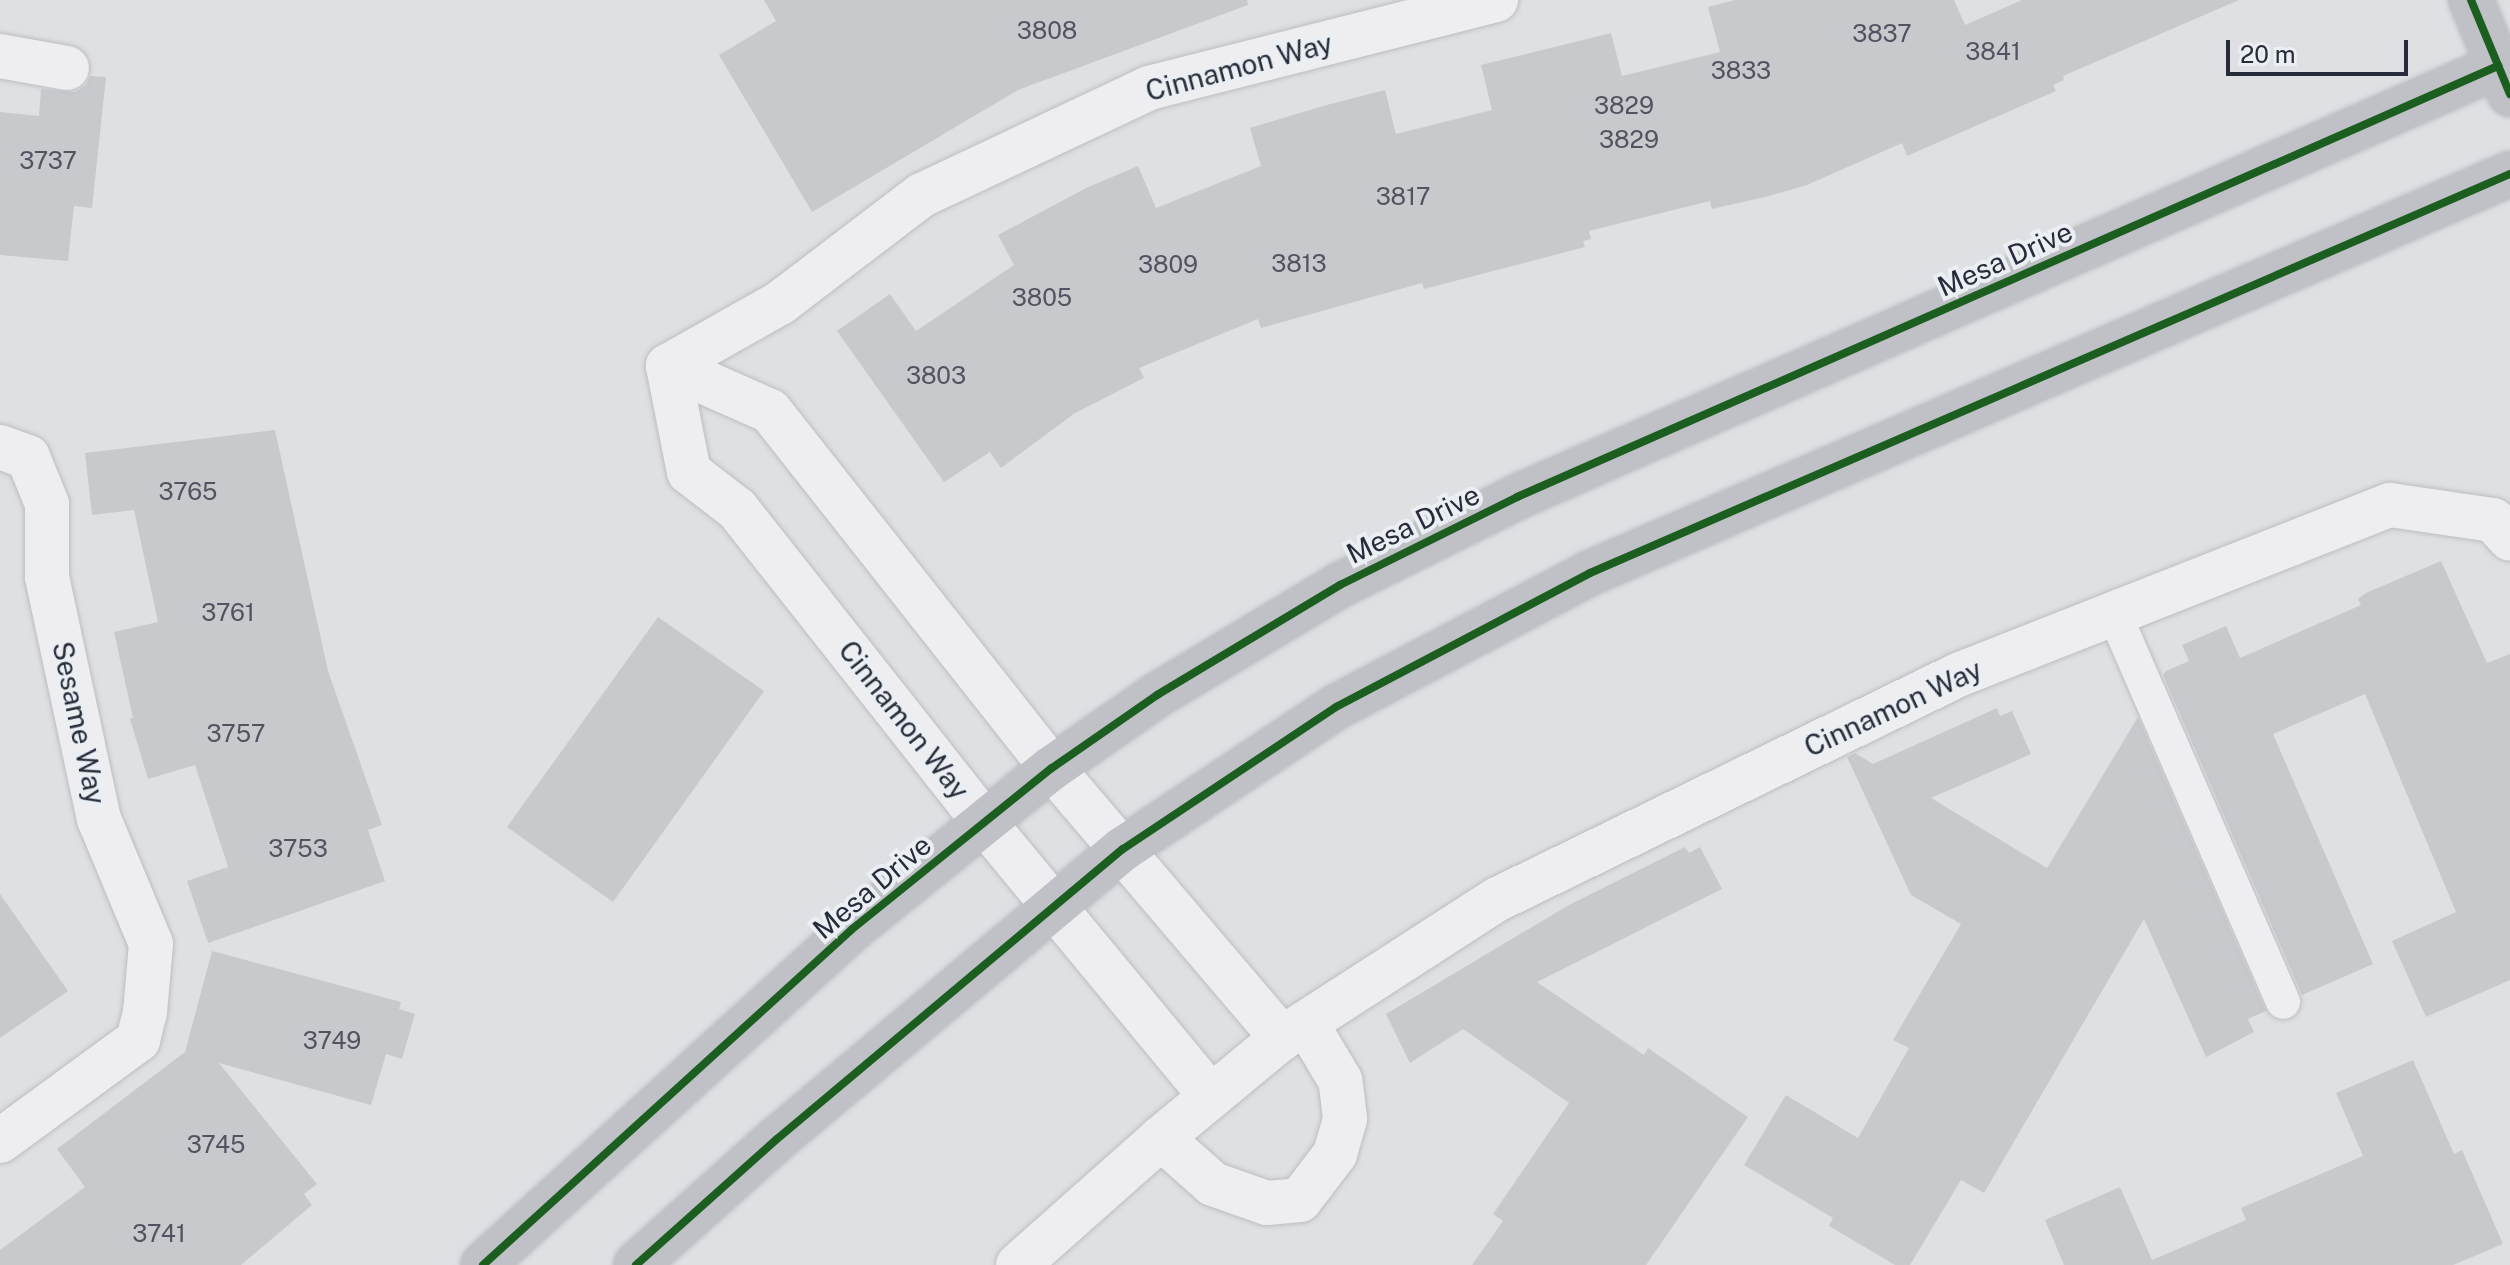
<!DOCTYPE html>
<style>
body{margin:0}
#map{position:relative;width:2510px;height:1265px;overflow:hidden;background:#dee0e3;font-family:"Public Sans",sans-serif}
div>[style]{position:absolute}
.building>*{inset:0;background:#c8c9cd}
.roads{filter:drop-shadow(0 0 2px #bcbec1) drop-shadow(0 0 2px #bcbec1)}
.service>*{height:34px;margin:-17px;padding:0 17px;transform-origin:17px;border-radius:17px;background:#eeeef0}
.minor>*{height:44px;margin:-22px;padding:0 22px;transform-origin:22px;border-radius:22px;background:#eeeef0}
.secondary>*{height:44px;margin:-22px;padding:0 22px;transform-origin:22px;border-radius:22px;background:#bfc1c6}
.cycleway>*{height:8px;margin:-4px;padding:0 4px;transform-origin:4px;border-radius:4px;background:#1b5e20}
span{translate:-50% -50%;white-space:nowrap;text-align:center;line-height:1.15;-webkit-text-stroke:8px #ebeef3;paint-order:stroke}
.number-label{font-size:24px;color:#505460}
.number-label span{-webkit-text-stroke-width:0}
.street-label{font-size:28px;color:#272c3a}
.scale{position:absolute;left:2226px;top:40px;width:182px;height:36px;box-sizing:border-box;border:4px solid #272c3a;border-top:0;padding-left:10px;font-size:24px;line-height:28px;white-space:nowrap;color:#272c3a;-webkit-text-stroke:6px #ebeef3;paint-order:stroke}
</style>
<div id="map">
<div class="building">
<i style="clip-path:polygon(764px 0,1247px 0,1248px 5px,1018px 90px,812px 212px,719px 55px,776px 21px)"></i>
<i style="clip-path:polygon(1735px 0,1954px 0,1965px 25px,2022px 0,2239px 0,2063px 76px,2064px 80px,2053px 85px,2056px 91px,1907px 156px,1902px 143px,1807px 185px,1769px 196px,1712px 209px,1710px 201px,1589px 231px,1591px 239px,1583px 241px,1585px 247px,1424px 289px,1422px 283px,1261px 328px,1258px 319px,1139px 368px,1144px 378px,1075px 413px,1001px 468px,990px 452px,944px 482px,837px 331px,890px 294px,916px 331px,1014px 265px,998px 235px,1086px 188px,1138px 166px,1156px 208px,1261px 166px,1250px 128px,1323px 106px,1385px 90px,1396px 134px,1492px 110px,1481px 65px,1611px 33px,1622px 76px,1720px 52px,1708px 7px)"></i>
<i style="clip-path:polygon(90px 76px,106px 77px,92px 208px,74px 206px,68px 261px,0 255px,0 112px,39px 116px,41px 89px,75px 92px,86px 85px)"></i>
<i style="clip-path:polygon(275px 430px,328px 671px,382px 825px,368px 830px,385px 881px,208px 943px,187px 881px,228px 867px,195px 765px,148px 779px,130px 719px,133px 718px,114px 632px,158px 622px,134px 510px,92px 515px,85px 453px)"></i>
<i style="clip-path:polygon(2441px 561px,2487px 663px,2510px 654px,2510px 980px,2426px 1017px,2392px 941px,2456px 912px,2365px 694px,2273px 734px,2373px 964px,2302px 995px,2163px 675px,2166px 671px,2189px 661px,2182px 645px,2226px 626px,2240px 658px,2361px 605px,2358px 599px,2366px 593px)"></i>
<i style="clip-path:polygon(658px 617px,764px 691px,613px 902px,507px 827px)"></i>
<i style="clip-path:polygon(1997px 708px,2000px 716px,2012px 711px,2031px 754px,1931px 798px,2047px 868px,2138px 717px,2266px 1011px,2248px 1019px,2254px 1032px,2206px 1057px,2144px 919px,1984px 1193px,1961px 1180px,1910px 1265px,1895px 1265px,1829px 1226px,1833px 1218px,1744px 1165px,1786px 1095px,1858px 1138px,1909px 1048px,1893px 1040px,1961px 924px,1911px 895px,1847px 757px,1855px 753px,1873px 764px)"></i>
<i style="clip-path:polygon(1685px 847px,1689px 853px,1700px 847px,1722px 889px,1537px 982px,1644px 1055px,1648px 1048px,1748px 1117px,1646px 1265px,1472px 1265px,1503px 1221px,1493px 1214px,1569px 1103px,1463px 1029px,1410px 1063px,1386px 1014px,1569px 905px)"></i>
<i style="clip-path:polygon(0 894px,68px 991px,0 1038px)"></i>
<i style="clip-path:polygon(212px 951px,401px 1002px,399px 1009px,415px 1014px,402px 1059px,386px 1054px,371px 1105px,219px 1063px,317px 1184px,304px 1194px,312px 1205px,241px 1265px,0 1265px,0 1250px,85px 1187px,57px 1149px,185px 1052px)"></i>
<i style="clip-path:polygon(2413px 1060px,2454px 1154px,2462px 1150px,2503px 1244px,2453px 1265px,2064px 1265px,2045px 1220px,2120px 1187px,2152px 1260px,2246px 1220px,2241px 1208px,2363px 1156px,2336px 1093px)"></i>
</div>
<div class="roads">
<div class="service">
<i style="left:2114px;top:613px;width:424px;rotate:66.5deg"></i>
</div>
<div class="minor">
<i style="left:0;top:56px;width:68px;rotate:10.2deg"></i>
<i style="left:668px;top:366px;width:108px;rotate:78.8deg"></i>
<i style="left:689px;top:472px;width:61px;rotate:37.6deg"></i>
<i style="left:737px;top:509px;width:399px;rotate:51.7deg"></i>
<i style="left:984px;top:822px;width:356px;rotate:50.4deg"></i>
<i style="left:668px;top:366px;width:111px;rotate:23.8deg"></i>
<i style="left:770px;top:411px;width:455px;rotate:51.7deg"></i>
<i style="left:1052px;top:768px;width:355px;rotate:49.6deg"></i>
<i style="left:668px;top:366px;width:129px;rotate:-29.4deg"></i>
<i style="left:780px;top:303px;width:178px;rotate:-37.3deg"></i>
<i style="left:922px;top:195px;width:251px;rotate:-25.2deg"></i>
<i style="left:1149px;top:88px;width:358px;rotate:-14.2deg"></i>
<i style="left:0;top:447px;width:30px;rotate:20deg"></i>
<i style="left:28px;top:457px;width:51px;rotate:68deg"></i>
<i style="left:47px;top:504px;width:73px;rotate:90deg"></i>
<i style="left:47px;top:577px;width:248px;rotate:77.9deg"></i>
<i style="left:99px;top:819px;width:135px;rotate:67.4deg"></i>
<i style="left:151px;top:944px;width:68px;rotate:95deg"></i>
<i style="left:145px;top:1012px;width:29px;rotate:104deg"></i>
<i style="left:138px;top:1040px;width:171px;rotate:143.8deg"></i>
<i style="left:1161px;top:1138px;width:69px;rotate:41.5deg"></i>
<i style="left:1213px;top:1184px;width:57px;rotate:19.4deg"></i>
<i style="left:1267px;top:1203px;width:33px;rotate:-5deg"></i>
<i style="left:1300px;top:1200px;width:58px;rotate:-52.7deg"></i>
<i style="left:1335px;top:1154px;width:37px;rotate:-74deg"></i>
<i style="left:1345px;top:1118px;width:38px;rotate:-97deg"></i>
<i style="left:1340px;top:1080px;width:66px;rotate:-120.8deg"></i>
<i style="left:1018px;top:1265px;width:191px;rotate:-41.6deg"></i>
<i style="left:1161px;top:1138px;width:157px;rotate:-39.6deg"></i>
<i style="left:1282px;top:1038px;width:257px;rotate:-32.8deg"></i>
<i style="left:1498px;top:899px;width:512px;rotate:-25.96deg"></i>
<i style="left:1958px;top:675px;width:464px;rotate:-21.5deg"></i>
<i style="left:2390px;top:505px;width:104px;rotate:8.3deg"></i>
<i style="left:2493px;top:520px;width:25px;rotate:48deg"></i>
</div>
<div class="secondary">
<i style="left:2471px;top:0;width:102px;rotate:67.5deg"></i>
<i style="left:483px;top:1265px;width:498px;rotate:-42.3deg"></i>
<i style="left:851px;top:930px;width:258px;rotate:-38.9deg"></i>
<i style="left:1052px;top:768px;width:128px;rotate:-34.8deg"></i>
<i style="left:1157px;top:695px;width:214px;rotate:-31deg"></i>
<i style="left:1340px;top:585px;width:198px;rotate:-26.4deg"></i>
<i style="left:1517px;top:497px;width:1085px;rotate:-23.71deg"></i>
<i style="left:636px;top:1265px;width:189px;rotate:-41.8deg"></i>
<i style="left:777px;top:1139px;width:451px;rotate:-40deg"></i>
<i style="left:1123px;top:849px;width:256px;rotate:-33.7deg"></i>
<i style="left:1336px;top:707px;width:287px;rotate:-27.8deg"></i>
<i style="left:1590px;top:573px;width:1003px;rotate:-23.45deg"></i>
</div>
</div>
<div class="cycleway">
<i style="left:2471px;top:0;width:102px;rotate:67.5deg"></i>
<i style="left:483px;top:1265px;width:498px;rotate:-42.3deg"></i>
<i style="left:851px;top:930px;width:258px;rotate:-38.9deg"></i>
<i style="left:1052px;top:768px;width:128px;rotate:-34.8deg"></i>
<i style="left:1157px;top:695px;width:214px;rotate:-31deg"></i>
<i style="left:1340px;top:585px;width:198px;rotate:-26.4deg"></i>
<i style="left:1517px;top:497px;width:1072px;rotate:-23.72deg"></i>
<i style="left:636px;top:1265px;width:189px;rotate:-41.8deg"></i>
<i style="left:777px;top:1139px;width:451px;rotate:-40deg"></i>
<i style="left:1123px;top:849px;width:256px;rotate:-33.7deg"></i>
<i style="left:1336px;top:707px;width:287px;rotate:-27.8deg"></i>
<i style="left:1590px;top:573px;width:1003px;rotate:-23.45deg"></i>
</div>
<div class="number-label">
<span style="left:1047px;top:31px">3808</span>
<span style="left:1882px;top:34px">3837</span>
<span style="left:1993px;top:52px">3841</span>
<span style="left:1741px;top:71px">3833</span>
<span style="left:1624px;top:106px">3829</span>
<span style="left:1629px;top:140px">3829</span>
<span style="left:48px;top:161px">3737</span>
<span style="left:1403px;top:197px">3817</span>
<span style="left:1299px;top:264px">3813</span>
<span style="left:1168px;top:265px">3809</span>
<span style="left:1042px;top:298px">3805</span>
<span style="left:936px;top:376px">3803</span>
<span style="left:188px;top:492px">3765</span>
<span style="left:228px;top:613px">3761</span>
<span style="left:236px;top:734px">3757</span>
<span style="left:298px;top:849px">3753</span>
<span style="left:332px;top:1041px">3749</span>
<span style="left:216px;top:1145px">3745</span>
<span style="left:159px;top:1234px">3741</span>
</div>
<div class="street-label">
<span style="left:1239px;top:67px;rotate:-15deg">Cinnamon Way</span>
<span style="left:2005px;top:259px;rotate:-24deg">Mesa Drive</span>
<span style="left:1413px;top:524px;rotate:-26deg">Mesa Drive</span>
<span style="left:1893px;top:708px;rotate:-25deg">Cinnamon Way</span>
<span style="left:904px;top:720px;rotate:52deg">Cinnamon Way</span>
<span style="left:79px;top:723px;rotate:78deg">Sesame Way</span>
<span style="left:872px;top:887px;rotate:-40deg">Mesa Drive</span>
</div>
<div class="scale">20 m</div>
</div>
